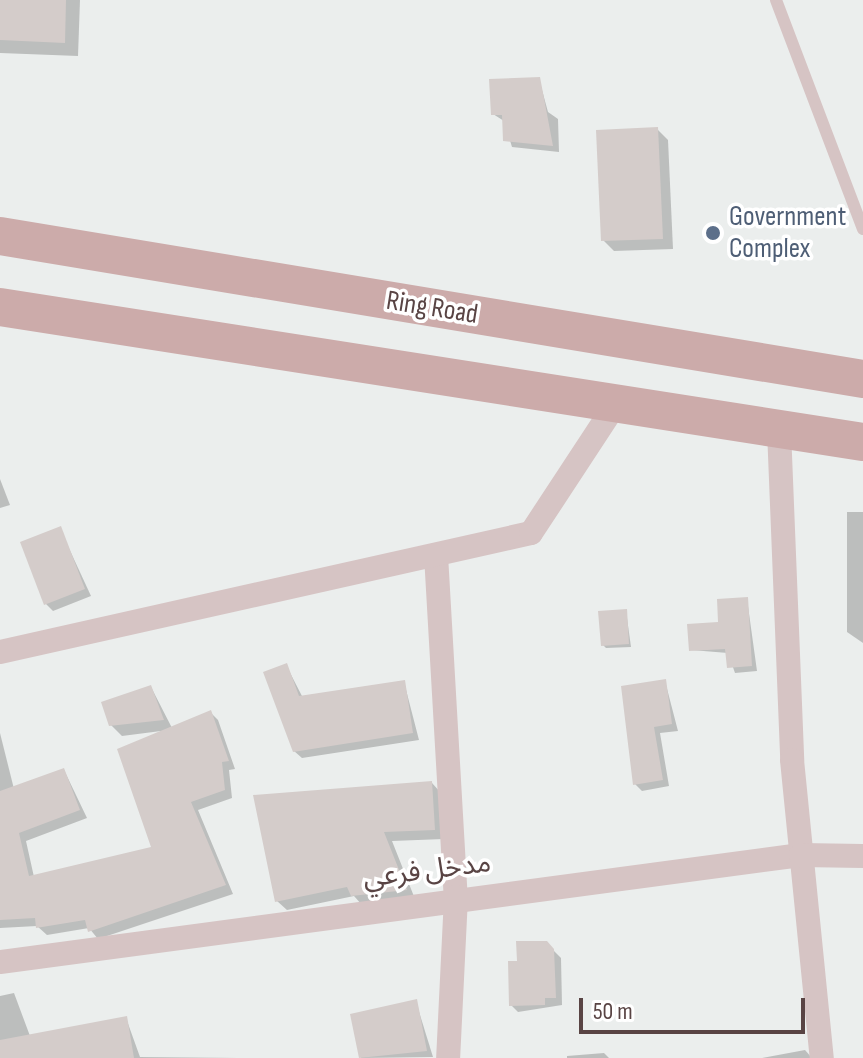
<!DOCTYPE html>
<meta charset="utf-8">
<style>
body{margin:0}
#map{position:relative;width:863px;height:1058px;overflow:hidden;background:#ebeeed;font-family:"Sofia Sans Condensed","Noto Sans Arabic",sans-serif}
div>[style]{position:absolute}
.shadow>*{inset:0;background:#0003}
.building>*{inset:0;background:#d4ccca}
.service>*{height:12px;margin:-6px;padding:0 6px;transform-origin:6px;border-radius:6px;background:#d6c4c4}
.minor>*{height:24px;margin:-12px;padding:0 12px;transform-origin:12px;border-radius:12px;background:#d6c4c4}
.primary>*{height:38px;margin:-19px;padding:0 19px;transform-origin:19px;border-radius:19px;background:#ccabaa}
.dots>*{width:22px;height:22px;translate:-50% -50%;box-sizing:border-box;border:4px solid #fff;border-radius:50%}
span{translate:-50% -50%;white-space:nowrap;text-align:center;line-height:1.15;-webkit-text-stroke:7px #fff;paint-order:stroke}
.service-label{font-size:28px;color:#4e5e75}
.left{translate:0 -50%;text-align:left}
.street-label{font-size:28px;color:#594444}
.scale{position:absolute;left:579px;top:998px;width:226px;height:36px;box-sizing:border-box;border:4px solid #594444;border-top:0;padding-left:10px;font-size:24px;line-height:28px;white-space:nowrap;color:#594444;-webkit-text-stroke:6px #fff;paint-order:stroke}
</style>
<div id="map">
<div class="shadow">
<i style="clip-path:polygon(0 0,80px 0,78px 56px,0 53px)"></i>
<i style="clip-path:polygon(539px 79px,548px 112px,558px 119px,559px 152px,512px 147px,504px 121px,493px 114px)"></i>
<i style="clip-path:polygon(657px 129px,668px 140px,673px 249px,614px 251px,603px 240px)"></i>
<i style="clip-path:polygon(0 479px,10px 505px,0 508px)"></i>
<i style="clip-path:polygon(847px 512px,863px 512px,863px 643px,847px 632px)"></i>
<i style="clip-path:polygon(60px 529px,91px 596px,53px 611px,46px 604px)"></i>
<i style="clip-path:polygon(747px 599px,757px 671px,735px 673px,728px 653px,691px 650px)"></i>
<i style="clip-path:polygon(626px 611px,631px 647px,606px 648px,603px 645px)"></i>
<i style="clip-path:polygon(286px 665px,303px 698px,404px 682px,419px 740px,302px 758px,294px 751px)"></i>
<i style="clip-path:polygon(665px 681px,678px 731px,660px 733px,669px 786px,642px 791px,635px 784px)"></i>
<i style="clip-path:polygon(151px 687px,172px 728px,210px 712px,218px 720px,235px 769px,229px 770px,232px 798px,198px 810px,233px 894px,98px 939px,89px 928px,47px 935px,37px 926px,0 928px,0 733px,14px 789px,64px 770px,87px 818px,26px 841px,34px 877px,154px 848px,161px 731px,122px 736px,111px 725px)"></i>
<i style="clip-path:polygon(432px 783px,441px 793px,444px 839px,392px 841px,415px 899px,362px 905px,354px 896px,287px 910px,277px 901px)"></i>
<i style="clip-path:polygon(546px 943px,561px 958px,562px 1005px,518px 1012px,511px 1005px,519px 963px)"></i>
<i style="clip-path:polygon(14px 993px,30px 1036px,126px 1018px,140px 1057px,239px 1058px,0 1058px,0 996px)"></i>
<i style="clip-path:polygon(416px 1002px,433px 1057px,361px 1058px,352px 1016px)"></i>
<i style="clip-path:polygon(805px 1050px,812px 1058px,762px 1058px)"></i>
<i style="clip-path:polygon(604px 1053px,609px 1058px,567px 1058px,567px 1056px)"></i>
</div>
<div class="building">
<i style="clip-path:polygon(0 0,66px 0,65px 43px,0 40px)"></i>
<i style="clip-path:polygon(540px 77px,553px 146px,503px 141px,502px 115px,491px 115px,489px 79px)"></i>
<i style="clip-path:polygon(658px 127px,663px 239px,601px 241px,596px 130px)"></i>
<i style="clip-path:polygon(61px 526px,85px 589px,44px 605px,20px 542px)"></i>
<i style="clip-path:polygon(748px 597px,752px 666px,727px 668px,725px 649px,689px 651px,687px 624px,718px 622px,717px 599px)"></i>
<i style="clip-path:polygon(627px 609px,629px 644px,601px 646px,598px 611px)"></i>
<i style="clip-path:polygon(287px 663px,299px 696px,405px 680px,413px 733px,293px 752px,263px 672px)"></i>
<i style="clip-path:polygon(666px 679px,672px 724px,654px 727px,663px 780px,633px 785px,621px 686px)"></i>
<i style="clip-path:polygon(151px 685px,164px 720px,109px 726px,101px 702px)"></i>
<i style="clip-path:polygon(211px 710px,229px 761px,222px 762px,225px 790px,191px 802px,226px 885px,88px 932px,85px 920px,36px 928px,35px 918px,0 920px,0 791px,64px 768px,80px 810px,19px 833px,29px 876px,151px 847px,117px 749px)"></i>
<i style="clip-path:polygon(432px 781px,435px 830px,384px 832px,407px 890px,351px 896px,347px 887px,275px 902px,253px 795px)"></i>
<i style="clip-path:polygon(516px 941px,547px 941px,554px 949px,556px 998px,545px 998px,545px 1005px,509px 1006px,508px 961px,517px 961px)"></i>
<i style="clip-path:polygon(417px 999px,427px 1051px,359px 1058px,350px 1014px)"></i>
<i style="clip-path:polygon(127px 1016px,134px 1058px,0 1058px,0 1040px)"></i>
</div>
<div class="service">
<i style="left:776px;top:0;width:245px;rotate:69.2deg"></i>
</div>
<div class="minor">
<i style="left:779px;top:430px;width:330px;rotate:87.7deg"></i>
<i style="left:792px;top:760px;width:300px;rotate:84.3deg"></i>
<i style="left:436px;top:555px;width:343px;rotate:86.7deg"></i>
<i style="left:456px;top:897px;width:161px;rotate:92.8deg"></i>
<i style="left:0;top:652px;width:544px;rotate:-12.63deg"></i>
<i style="left:531px;top:533px;width:157px;rotate:-56.7deg"></i>
<i style="left:0;top:962px;width:808px;rotate:-7.61deg"></i>
<i style="left:801px;top:855px;width:62px;rotate:0.9deg"></i>
</div>
<div class="primary">
<i style="left:0;top:236px;width:875px;rotate:9.41deg"></i>
<i style="left:0;top:307px;width:873px;rotate:8.89deg"></i>
</div>
<div class="dots">
<i style="left:713px;top:233px;background:#5c6f8a"></i>
</div>
<div class="service-label">
<span class="left" style="left:729px;top:233px">Government<br>Complex</span>
</div>
<div class="street-label">
<span style="left:432px;top:308px;rotate:9deg">Ring Road</span>
<span style="left:427px;top:871px;rotate:-7deg">مدخل فرعي</span>
</div>
<div class="scale">50 m</div>
</div>
